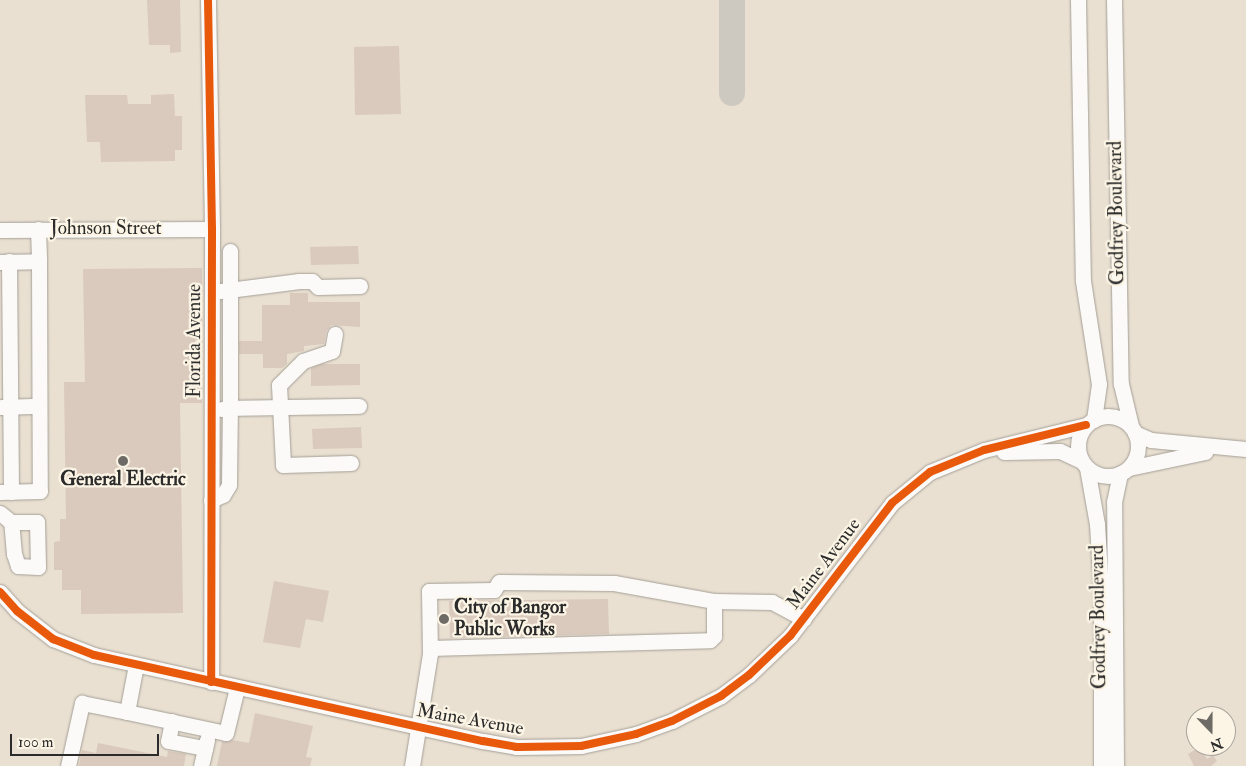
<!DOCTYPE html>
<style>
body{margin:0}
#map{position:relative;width:1246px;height:766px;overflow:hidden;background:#e9e0d1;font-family:"IM FELL Double Pica",serif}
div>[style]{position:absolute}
.taxiway>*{height:26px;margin:-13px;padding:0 13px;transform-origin:13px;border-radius:13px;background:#cec9c0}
.building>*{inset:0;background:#dac9bd}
.roads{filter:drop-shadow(0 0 1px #a49f97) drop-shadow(0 0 1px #a49f97)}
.minor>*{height:15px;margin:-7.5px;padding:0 7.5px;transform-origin:7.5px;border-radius:7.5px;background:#fcfaf8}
.minor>.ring{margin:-7.5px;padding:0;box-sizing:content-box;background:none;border:15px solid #fcfaf8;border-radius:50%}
.cycleway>*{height:8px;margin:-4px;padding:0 4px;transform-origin:4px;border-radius:4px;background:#e8590c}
.dots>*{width:14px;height:14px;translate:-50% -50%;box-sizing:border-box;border:2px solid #fcf5e5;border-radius:50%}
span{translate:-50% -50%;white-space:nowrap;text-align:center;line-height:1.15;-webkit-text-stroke:4.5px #fcf5e5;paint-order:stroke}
.street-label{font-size:19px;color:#2b2b2b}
.poi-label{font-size:19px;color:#2b2b2b;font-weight:700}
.left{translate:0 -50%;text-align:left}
.north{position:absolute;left:1186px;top:706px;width:50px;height:50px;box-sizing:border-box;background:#fcf5e5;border:1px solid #a8a49b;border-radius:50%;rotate:158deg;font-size:14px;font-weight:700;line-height:20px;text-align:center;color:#2b2b2b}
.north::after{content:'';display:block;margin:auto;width:18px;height:22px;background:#6e6a65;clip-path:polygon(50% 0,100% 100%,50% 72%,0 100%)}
.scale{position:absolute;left:10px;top:734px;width:149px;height:22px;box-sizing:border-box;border:2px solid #2b2b2b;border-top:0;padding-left:6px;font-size:15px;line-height:18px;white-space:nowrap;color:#2b2b2b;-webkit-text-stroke:4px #fcf5e5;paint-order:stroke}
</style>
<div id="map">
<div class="taxiway">
<i style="left:732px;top:0;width:93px;rotate:90deg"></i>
</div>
<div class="building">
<i style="clip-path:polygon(147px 0,180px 0,181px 52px,170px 53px,170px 45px,149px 45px)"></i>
<i style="clip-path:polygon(399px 46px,401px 114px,355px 115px,354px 47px)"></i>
<i style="clip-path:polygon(174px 94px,175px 116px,182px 116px,182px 150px,175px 150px,175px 161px,101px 162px,100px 142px,87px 142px,85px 95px,127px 95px,128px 104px,151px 104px,151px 95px)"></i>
<i style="clip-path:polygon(358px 246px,359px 264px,311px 265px,310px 247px)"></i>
<i style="clip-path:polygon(202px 268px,202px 403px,180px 403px,183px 613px,81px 614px,81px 590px,62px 590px,62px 570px,54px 570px,54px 542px,60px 541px,60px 519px,66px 519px,64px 382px,85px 382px,83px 269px)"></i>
<i style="clip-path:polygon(290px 293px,308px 293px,308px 302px,360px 302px,360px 327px,331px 325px,326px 332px,324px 344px,304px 346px,304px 351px,287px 354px,287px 364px,282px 368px,263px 368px,263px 354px,239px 354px,239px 341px,262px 341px,262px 305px,290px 305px)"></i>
<i style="clip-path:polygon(322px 364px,360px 364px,360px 385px,311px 386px,311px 368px)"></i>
<i style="clip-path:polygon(361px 427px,362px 448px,313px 449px,312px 429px)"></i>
<i style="clip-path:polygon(274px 581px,329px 591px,323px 622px,306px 619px,300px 648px,263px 642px)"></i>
<i style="clip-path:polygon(608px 599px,609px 634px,450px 638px,449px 601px)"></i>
<i style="clip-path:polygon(255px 713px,313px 726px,306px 757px,312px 758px,310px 766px,217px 766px,222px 742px,232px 740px,249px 743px)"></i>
<i style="clip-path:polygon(98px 743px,167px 757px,168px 751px,186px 754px,184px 766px,79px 766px,82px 750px,96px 753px)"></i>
<i style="clip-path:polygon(1200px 747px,1207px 759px,1213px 755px,1217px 761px,1211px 766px,1194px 766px,1188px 754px)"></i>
</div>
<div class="roads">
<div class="minor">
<i style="left:208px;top:0;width:229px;rotate:89deg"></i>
<i style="left:212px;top:229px;width:453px;rotate:90.1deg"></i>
<i style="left:1078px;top:0;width:281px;rotate:89deg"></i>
<i style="left:1083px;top:281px;width:104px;rotate:81.2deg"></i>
<i style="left:1099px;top:384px;width:36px;rotate:98deg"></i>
<i style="left:1114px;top:0;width:384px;rotate:89deg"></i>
<i style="left:1121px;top:384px;width:43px;rotate:76.6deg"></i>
<i style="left:38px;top:229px;width:32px;rotate:88deg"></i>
<i style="left:0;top:230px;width:212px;rotate:-0.3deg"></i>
<i style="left:9px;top:261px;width:231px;rotate:89.5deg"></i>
<i style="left:0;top:262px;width:39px;rotate:-1deg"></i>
<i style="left:39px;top:261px;width:230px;rotate:89.8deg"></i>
<i style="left:40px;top:491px;width:40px;rotate:178.6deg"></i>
<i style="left:221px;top:291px;width:79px;rotate:-7.3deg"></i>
<i style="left:299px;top:281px;width:13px"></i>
<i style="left:312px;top:281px;width:8px;rotate:45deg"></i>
<i style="left:318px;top:287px;width:42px;rotate:-1.4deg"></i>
<i style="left:335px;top:334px;width:17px;rotate:100deg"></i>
<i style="left:332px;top:351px;width:31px;rotate:161deg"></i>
<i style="left:303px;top:361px;width:34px;rotate:135deg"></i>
<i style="left:279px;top:385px;width:80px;rotate:87.1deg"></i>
<i style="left:283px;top:465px;width:68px;rotate:-1.7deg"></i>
<i style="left:1px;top:407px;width:38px;rotate:-2deg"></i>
<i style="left:222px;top:409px;width:8px;rotate:-7deg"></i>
<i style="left:230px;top:408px;width:157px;rotate:-90deg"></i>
<i class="ring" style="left:1078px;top:416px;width:45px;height:45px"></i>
<i style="left:1135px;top:433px;width:17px;rotate:24deg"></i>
<i style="left:1151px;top:440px;width:95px;rotate:5.4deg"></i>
<i style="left:1004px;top:452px;width:56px;rotate:-1deg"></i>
<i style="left:1060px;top:451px;width:23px;rotate:25deg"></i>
<i style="left:1087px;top:468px;width:57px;rotate:79.9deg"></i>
<i style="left:1097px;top:524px;width:67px;rotate:86.6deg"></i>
<i style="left:1101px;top:591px;width:175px;rotate:90deg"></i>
<i style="left:1129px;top:468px;width:78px;rotate:-11.9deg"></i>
<i style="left:211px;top:500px;width:13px;rotate:-23deg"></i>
<i style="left:223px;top:495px;width:12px;rotate:-59deg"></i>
<i style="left:229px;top:485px;width:77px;rotate:-89.3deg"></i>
<i style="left:230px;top:408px;width:129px;rotate:-0.9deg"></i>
<i style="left:0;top:513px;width:14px;rotate:39deg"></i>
<i style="left:11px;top:522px;width:26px"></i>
<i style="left:37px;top:522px;width:45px;rotate:88.7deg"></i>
<i style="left:38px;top:567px;width:20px;rotate:-177deg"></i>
<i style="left:18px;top:566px;width:13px;rotate:-108deg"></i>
<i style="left:14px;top:554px;width:32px;rotate:-95deg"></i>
<i style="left:0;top:592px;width:25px;rotate:48deg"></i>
<i style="left:17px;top:611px;width:46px;rotate:37.9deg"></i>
<i style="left:53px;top:639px;width:44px;rotate:21.3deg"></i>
<i style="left:94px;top:655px;width:398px;rotate:12.5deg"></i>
<i style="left:483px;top:741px;width:34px;rotate:10deg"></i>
<i style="left:516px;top:747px;width:65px;rotate:-0.9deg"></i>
<i style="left:581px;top:746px;width:56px;rotate:-12.3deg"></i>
<i style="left:636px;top:734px;width:38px;rotate:-20deg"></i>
<i style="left:672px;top:721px;width:55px;rotate:-27deg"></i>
<i style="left:721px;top:696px;width:35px;rotate:-37deg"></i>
<i style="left:749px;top:675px;width:57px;rotate:-43.6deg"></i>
<i style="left:790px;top:636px;width:168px;rotate:-52.5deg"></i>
<i style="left:892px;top:503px;width:49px;rotate:-39.2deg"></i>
<i style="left:930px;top:472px;width:58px;rotate:-22.2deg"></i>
<i style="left:984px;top:450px;width:105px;rotate:-13.8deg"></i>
<i style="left:430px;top:648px;width:280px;rotate:-1.6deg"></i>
<i style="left:710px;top:640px;width:6px;rotate:-45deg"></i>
<i style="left:714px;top:636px;width:35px;rotate:-90deg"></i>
<i style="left:127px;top:712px;width:101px;rotate:12deg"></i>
<i style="left:226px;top:733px;width:46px;rotate:-76.3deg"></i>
<i style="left:172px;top:721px;width:20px;rotate:101deg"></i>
<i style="left:168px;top:741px;width:38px;rotate:11deg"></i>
<i style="left:68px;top:766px;width:65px;rotate:-77.5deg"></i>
<i style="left:82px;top:703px;width:46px;rotate:11.3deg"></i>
<i style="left:127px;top:712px;width:48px;rotate:-79.2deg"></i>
<i style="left:201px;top:766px;width:27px;rotate:-77deg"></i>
<i style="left:412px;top:766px;width:113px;rotate:-80.9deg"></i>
<i style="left:430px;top:654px;width:63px;rotate:-90.9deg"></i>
<i style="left:429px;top:591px;width:65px;rotate:-0.9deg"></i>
<i style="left:494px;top:590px;width:9px;rotate:-58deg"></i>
<i style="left:499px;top:582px;width:115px;rotate:0.5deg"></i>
<i style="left:614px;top:583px;width:102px;rotate:10.2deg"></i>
<i style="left:714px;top:601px;width:58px;rotate:1deg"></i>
<i style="left:772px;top:602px;width:36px;rotate:28deg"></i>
<i style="left:1116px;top:766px;width:264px;rotate:-90.4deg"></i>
<i style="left:1114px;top:502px;width:29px;rotate:-78deg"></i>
</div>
</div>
<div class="cycleway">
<i style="left:208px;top:0;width:229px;rotate:89deg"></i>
<i style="left:212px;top:229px;width:453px;rotate:90.1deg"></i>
<i style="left:0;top:592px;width:25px;rotate:48deg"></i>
<i style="left:17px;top:611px;width:46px;rotate:37.9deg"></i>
<i style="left:53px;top:639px;width:44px;rotate:21.3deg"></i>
<i style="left:94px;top:655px;width:398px;rotate:12.5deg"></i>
<i style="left:483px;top:741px;width:34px;rotate:10deg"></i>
<i style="left:516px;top:747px;width:65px;rotate:-0.9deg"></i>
<i style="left:581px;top:746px;width:56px;rotate:-12.3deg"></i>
<i style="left:636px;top:734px;width:38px;rotate:-20deg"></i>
<i style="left:672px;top:721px;width:55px;rotate:-27deg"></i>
<i style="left:721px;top:696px;width:35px;rotate:-37deg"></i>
<i style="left:749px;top:675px;width:57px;rotate:-43.6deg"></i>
<i style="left:790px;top:636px;width:168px;rotate:-52.5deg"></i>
<i style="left:892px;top:503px;width:49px;rotate:-39.2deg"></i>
<i style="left:930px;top:472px;width:58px;rotate:-22.2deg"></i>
<i style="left:984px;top:450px;width:105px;rotate:-13.8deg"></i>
</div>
<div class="dots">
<i style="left:123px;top:461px;background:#6e6a65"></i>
<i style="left:444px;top:619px;background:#6e6a65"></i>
</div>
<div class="street-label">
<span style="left:1117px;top:213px;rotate:-91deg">Godfrey Boulevard</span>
<span style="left:106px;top:229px">Johnson Street</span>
<span style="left:195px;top:341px;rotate:-90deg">Florida Avenue</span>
<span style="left:824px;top:564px;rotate:-53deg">Maine Avenue</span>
<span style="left:1099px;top:617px;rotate:-91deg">Godfrey Boulevard</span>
<span style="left:470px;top:720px;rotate:10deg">Maine Avenue</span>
</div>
<div class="poi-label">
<span style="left:123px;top:480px">General Electric</span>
<span class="left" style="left:454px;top:619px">City of Bangor<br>Public Works</span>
</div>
<div class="north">N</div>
<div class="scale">100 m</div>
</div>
